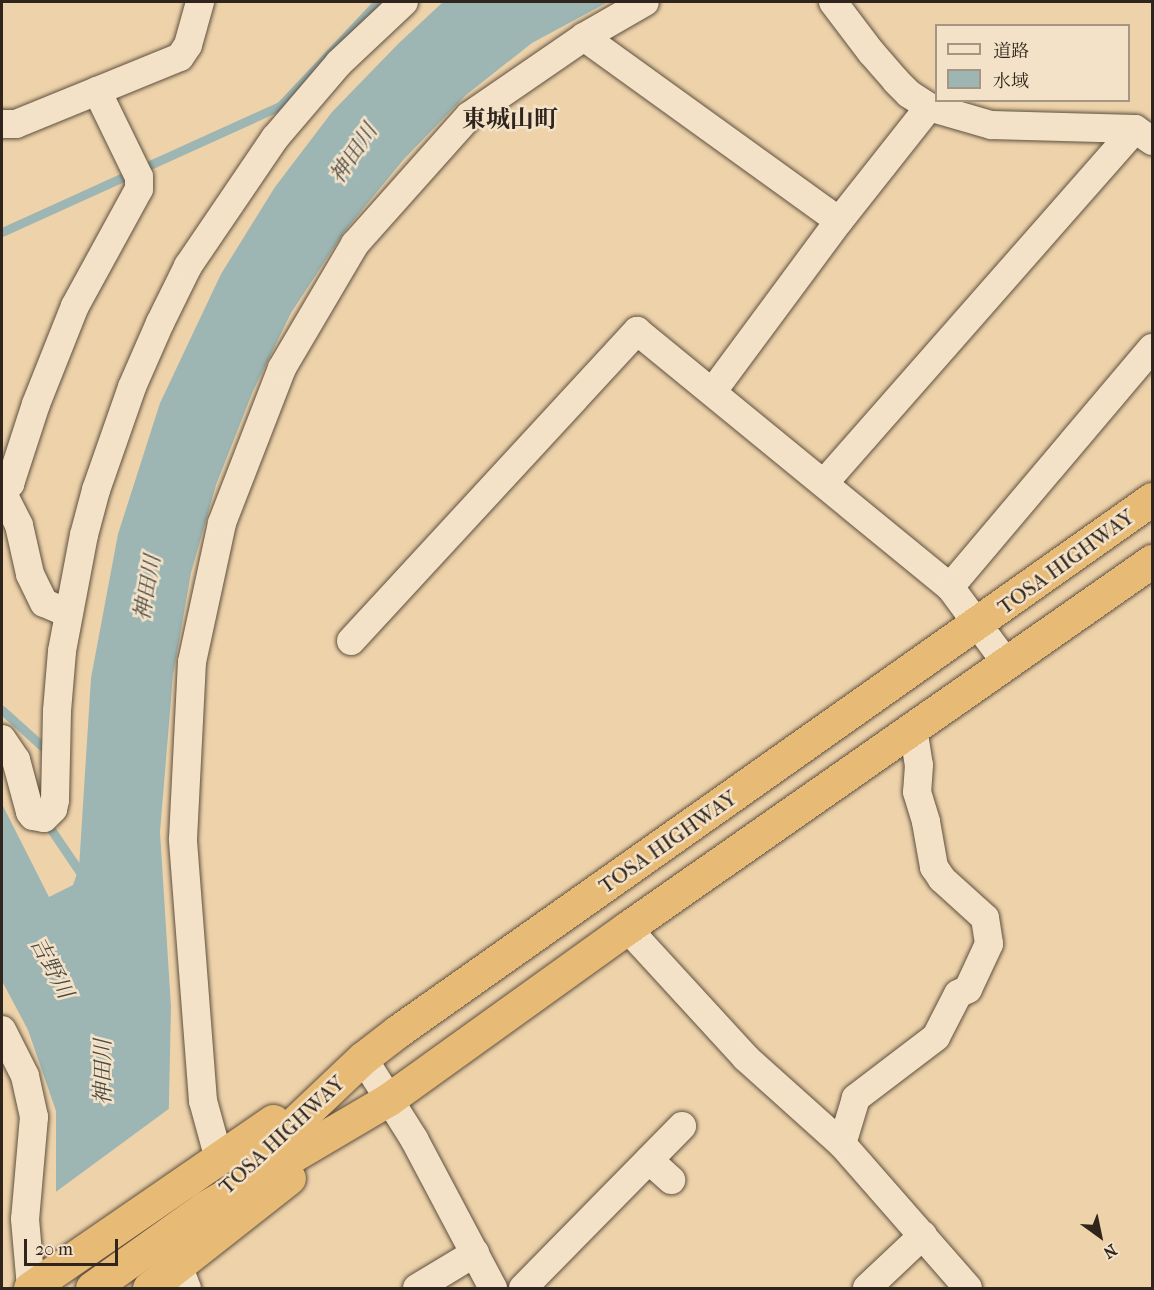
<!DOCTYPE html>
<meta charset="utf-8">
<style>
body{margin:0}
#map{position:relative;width:1154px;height:1290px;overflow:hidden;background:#eed3aa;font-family:"IM FELL French Canon","Noto Serif JP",serif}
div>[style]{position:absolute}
.water>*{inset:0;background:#9db6b3}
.pier>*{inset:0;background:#eed3aa}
.stream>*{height:9px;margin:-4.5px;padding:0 4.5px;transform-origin:4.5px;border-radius:4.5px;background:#9db6b3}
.roads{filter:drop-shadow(0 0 2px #5f5040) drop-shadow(0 0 2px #5f5040)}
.street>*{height:28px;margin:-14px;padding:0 14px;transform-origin:14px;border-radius:14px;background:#f4e2c8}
.highway>*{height:33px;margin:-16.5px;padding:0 16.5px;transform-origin:16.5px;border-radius:16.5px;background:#e7ba75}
span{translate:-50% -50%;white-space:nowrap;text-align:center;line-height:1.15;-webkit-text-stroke:5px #f4e2c8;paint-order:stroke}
.street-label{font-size:21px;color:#2f251c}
.water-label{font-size:22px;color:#4a4942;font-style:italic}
.quarter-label{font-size:24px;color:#2f251c;font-weight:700}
.frame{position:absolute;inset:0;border:3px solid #2f251c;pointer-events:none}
.legend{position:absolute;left:935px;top:24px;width:195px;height:78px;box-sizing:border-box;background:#f4e2c8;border:2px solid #a59683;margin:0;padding:8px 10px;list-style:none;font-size:18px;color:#2f251c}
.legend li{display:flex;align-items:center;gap:12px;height:30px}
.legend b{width:30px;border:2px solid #a59683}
.north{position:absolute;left:1070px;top:1206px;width:60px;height:60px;-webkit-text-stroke:4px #f4e2c8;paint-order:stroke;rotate:147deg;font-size:16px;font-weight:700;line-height:24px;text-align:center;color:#2f251c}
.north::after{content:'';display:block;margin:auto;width:21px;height:27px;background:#2f251c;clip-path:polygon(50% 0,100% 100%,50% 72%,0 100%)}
.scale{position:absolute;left:24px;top:1239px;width:94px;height:27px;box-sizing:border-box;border:3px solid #2f251c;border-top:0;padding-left:8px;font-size:18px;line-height:21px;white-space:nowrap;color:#2f251c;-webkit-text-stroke:4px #f4e2c8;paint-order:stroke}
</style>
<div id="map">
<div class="water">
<i style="clip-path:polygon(443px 2px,608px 2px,532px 43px,466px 95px,404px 159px,344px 232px,291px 313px,253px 391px,216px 485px,191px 573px,173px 675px,160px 832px,171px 1007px,165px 1288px,56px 1288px,56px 1111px,28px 1030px,2px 981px,2px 804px,49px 897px,73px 885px,79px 868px,91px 678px,118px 534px,160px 403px,221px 274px,275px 187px,332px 112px,399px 43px)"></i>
</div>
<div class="pier">
<i style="clip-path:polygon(170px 1108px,168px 1288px,53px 1288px,53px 1194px)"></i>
</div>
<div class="stream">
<i style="left:2px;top:232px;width:305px;rotate:-24.4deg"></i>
<i style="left:280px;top:106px;width:143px;rotate:-46.7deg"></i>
<i style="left:2px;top:710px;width:55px;rotate:42.1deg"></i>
<i style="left:50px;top:828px;width:60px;rotate:55.8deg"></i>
</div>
<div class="roads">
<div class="street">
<i style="left:833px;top:2px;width:63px;rotate:52.8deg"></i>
<i style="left:871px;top:52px;width:38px;rotate:49deg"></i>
<i style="left:896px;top:81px;width:18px;rotate:45deg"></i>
<i style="left:909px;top:94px;width:24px;rotate:33deg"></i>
<i style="left:929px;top:107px;width:65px;rotate:16.2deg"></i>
<i style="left:991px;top:125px;width:144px;rotate:1.6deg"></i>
<i style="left:1135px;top:129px;width:21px;rotate:35deg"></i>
<i style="left:584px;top:37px;width:314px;rotate:35.8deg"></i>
<i style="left:2px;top:124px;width:14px"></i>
<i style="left:16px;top:124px;width:177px;rotate:-22.2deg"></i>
<i style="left:180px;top:57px;width:14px;rotate:-56deg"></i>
<i style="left:188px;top:45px;width:45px;rotate:-74.4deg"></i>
<i style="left:713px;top:391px;width:212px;rotate:-53.5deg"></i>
<i style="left:839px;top:221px;width:145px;rotate:-51.7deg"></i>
<i style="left:825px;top:482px;width:470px;rotate:-48.7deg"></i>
<i style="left:950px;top:587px;width:313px;rotate:-49.8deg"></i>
<i style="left:68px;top:613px;width:26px;rotate:-157deg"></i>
<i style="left:44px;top:603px;width:32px;rotate:-116deg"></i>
<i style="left:30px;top:574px;width:50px;rotate:-102.7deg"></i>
<i style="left:19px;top:525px;width:38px;rotate:-117deg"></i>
<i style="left:2px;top:491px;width:11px;rotate:-41deg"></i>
<i style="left:10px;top:484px;width:84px;rotate:-72deg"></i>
<i style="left:36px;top:404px;width:105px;rotate:-68.3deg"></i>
<i style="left:75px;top:306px;width:133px;rotate:-61.3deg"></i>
<i style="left:139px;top:189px;width:12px;rotate:-90deg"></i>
<i style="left:139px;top:177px;width:96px;rotate:-116deg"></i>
<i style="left:351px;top:641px;width:422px;rotate:-47.3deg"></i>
<i style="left:637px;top:331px;width:404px;rotate:39.3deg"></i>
<i style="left:950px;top:587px;width:96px;rotate:53.5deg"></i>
<i style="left:913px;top:728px;width:37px;rotate:81deg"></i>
<i style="left:919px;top:765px;width:27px;rotate:94deg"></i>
<i style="left:917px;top:792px;width:31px;rotate:73deg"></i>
<i style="left:926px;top:822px;width:46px;rotate:79.9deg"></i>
<i style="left:934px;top:867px;width:14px;rotate:56deg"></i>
<i style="left:942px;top:879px;width:58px;rotate:42.2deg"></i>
<i style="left:985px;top:918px;width:26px;rotate:81deg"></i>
<i style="left:989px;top:944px;width:50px;rotate:115deg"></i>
<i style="left:968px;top:989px;width:11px;rotate:153deg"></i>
<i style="left:958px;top:994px;width:48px;rotate:117.1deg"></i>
<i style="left:936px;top:1037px;width:101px;rotate:142.7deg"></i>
<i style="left:856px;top:1098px;width:48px;rotate:106.9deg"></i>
<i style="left:842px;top:1144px;width:191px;rotate:48.8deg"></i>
<i style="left:2px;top:739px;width:25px;rotate:56deg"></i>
<i style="left:16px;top:760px;width:54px;rotate:74.9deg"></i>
<i style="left:30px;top:812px;width:5px;rotate:53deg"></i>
<i style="left:33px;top:816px;width:11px;rotate:10deg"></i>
<i style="left:44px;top:818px;width:13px;rotate:-45deg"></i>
<i style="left:53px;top:809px;width:9px;rotate:-77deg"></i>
<i style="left:55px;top:800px;width:89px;rotate:-88.7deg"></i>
<i style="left:57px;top:711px;width:60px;rotate:-85.2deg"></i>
<i style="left:62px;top:651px;width:118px;rotate:-79.3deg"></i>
<i style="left:84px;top:535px;width:47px;rotate:-75.1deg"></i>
<i style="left:96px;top:490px;width:109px;rotate:-70.7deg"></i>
<i style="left:132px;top:387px;width:70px;rotate:-66.4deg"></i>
<i style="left:160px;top:323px;width:64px;rotate:-63.8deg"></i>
<i style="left:188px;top:266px;width:155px;rotate:-55.8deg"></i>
<i style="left:275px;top:138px;width:99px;rotate:-49.5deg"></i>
<i style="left:339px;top:63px;width:89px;rotate:-43.2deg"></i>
<i style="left:627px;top:928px;width:176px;rotate:47.5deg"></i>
<i style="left:746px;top:1058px;width:129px;rotate:41.9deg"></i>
<i style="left:2px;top:1030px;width:51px;rotate:63.4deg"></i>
<i style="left:25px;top:1076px;width:42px;rotate:77.6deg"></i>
<i style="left:34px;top:1117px;width:102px;rotate:95deg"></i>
<i style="left:25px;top:1219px;width:69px;rotate:85deg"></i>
<i style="left:363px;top:1058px;width:96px;rotate:57.8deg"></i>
<i style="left:414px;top:1139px;width:169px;rotate:62.1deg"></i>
<i style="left:219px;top:1159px;width:60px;rotate:-105.4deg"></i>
<i style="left:203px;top:1101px;width:263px;rotate:-94.4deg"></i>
<i style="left:183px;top:839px;width:177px;rotate:-87.1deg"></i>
<i style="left:192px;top:662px;width:142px;rotate:-77.8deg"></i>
<i style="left:222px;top:523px;width:166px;rotate:-68.8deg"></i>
<i style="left:282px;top:368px;width:144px;rotate:-59.5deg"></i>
<i style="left:355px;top:244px;width:171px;rotate:-48.3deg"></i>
<i style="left:469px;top:116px;width:140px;rotate:-34.5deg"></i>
<i style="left:584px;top:37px;width:70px;rotate:-29.8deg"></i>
<i style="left:649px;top:1160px;width:30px;rotate:42deg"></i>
<i style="left:178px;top:1265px;width:25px;rotate:69deg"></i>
<i style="left:417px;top:1288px;width:68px;rotate:-31.1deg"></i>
<i style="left:523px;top:1288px;width:227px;rotate:-45.5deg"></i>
<i style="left:867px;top:1288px;width:77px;rotate:-43.4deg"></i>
</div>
<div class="highway">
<i style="left:249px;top:1166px;width:157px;rotate:-43.5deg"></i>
<i style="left:363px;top:1058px;width:44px;rotate:-37.6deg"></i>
<i style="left:398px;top:1031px;width:923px;rotate:-35.21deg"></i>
<i style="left:30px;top:1288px;width:295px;rotate:-34.5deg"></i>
<i style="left:92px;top:1288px;width:138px;rotate:-35.5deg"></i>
<i style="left:204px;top:1208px;width:215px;rotate:-30.5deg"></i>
<i style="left:389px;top:1099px;width:293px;rotate:-35.7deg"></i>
<i style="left:627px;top:928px;width:641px;rotate:-34.96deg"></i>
<i style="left:149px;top:1288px;width:178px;rotate:-38.2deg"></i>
</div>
</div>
<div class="street-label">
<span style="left:1066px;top:562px;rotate:-36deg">TOSA HIGHWAY</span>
<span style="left:668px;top:842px;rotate:-35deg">TOSA HIGHWAY</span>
<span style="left:282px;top:1135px;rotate:-43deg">TOSA HIGHWAY</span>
</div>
<div class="water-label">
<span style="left:354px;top:154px;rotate:-56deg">神田川</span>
<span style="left:148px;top:588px;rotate:-80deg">神田川</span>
<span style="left:51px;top:968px;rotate:62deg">吉野川</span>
<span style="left:104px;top:1072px;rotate:-90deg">神田川</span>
</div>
<div class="quarter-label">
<span style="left:510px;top:120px">東城山町</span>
</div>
<div class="frame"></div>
<ul class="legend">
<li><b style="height:8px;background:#f4e2c8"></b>道路</li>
<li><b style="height:16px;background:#9db6b3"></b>水域</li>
</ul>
<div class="north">N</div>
<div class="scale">20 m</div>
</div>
